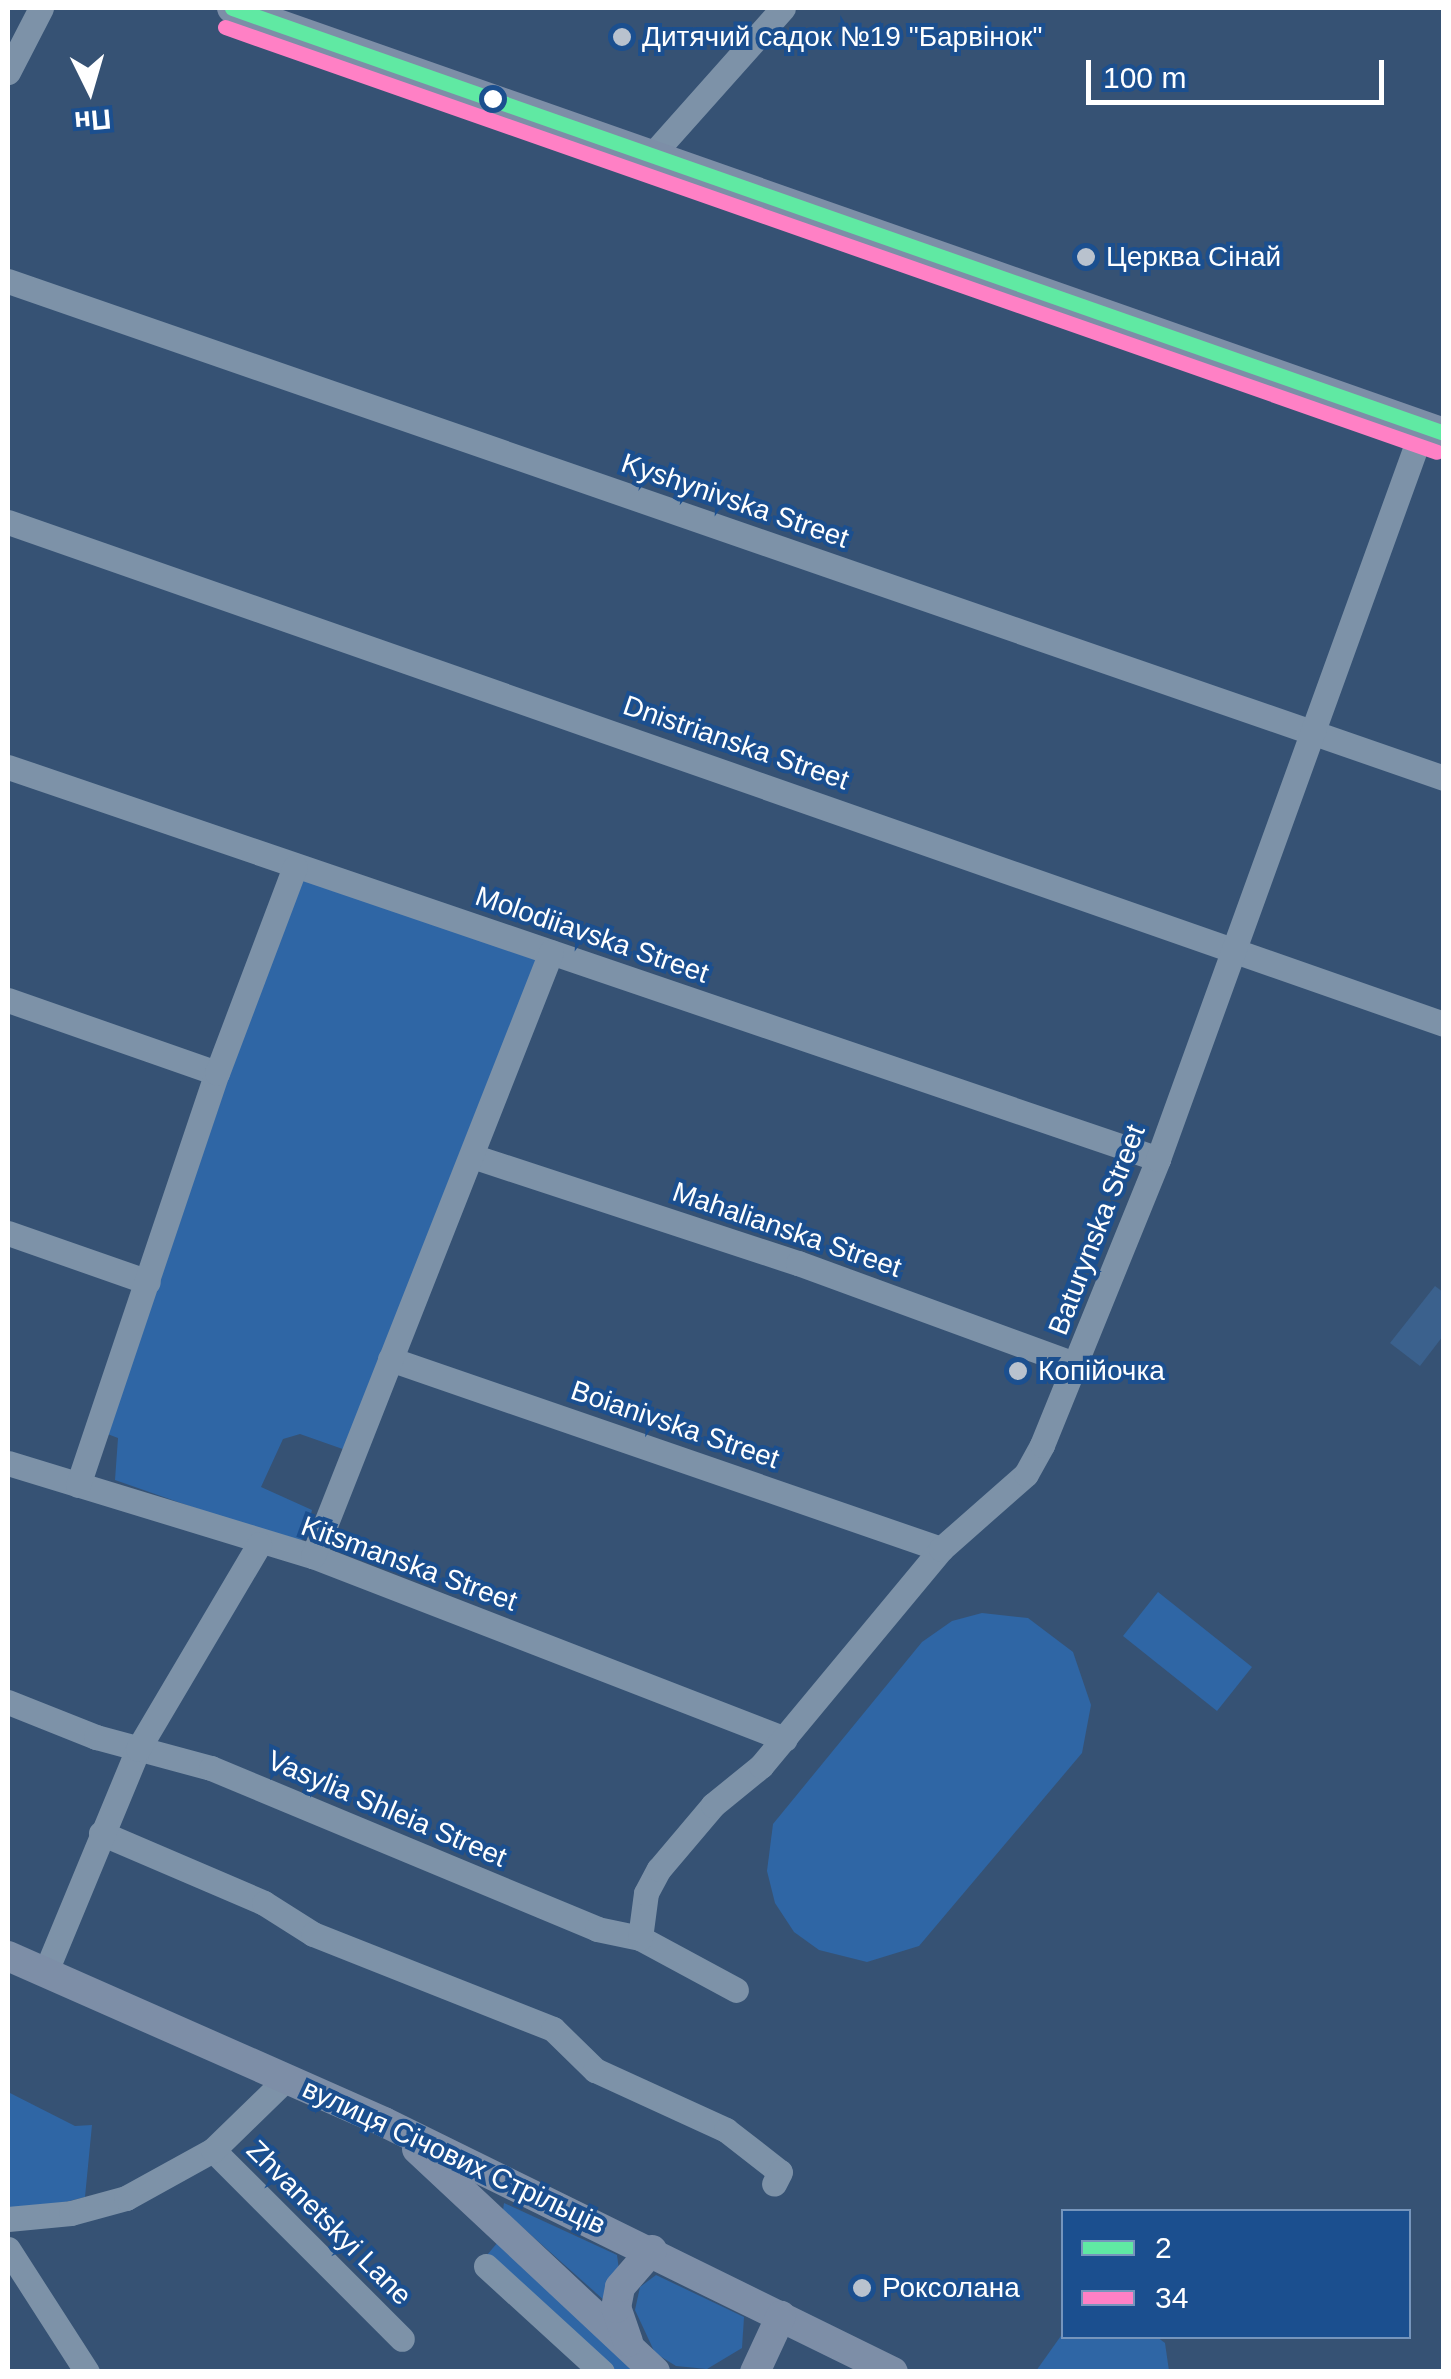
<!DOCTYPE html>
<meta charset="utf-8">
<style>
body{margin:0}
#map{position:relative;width:1451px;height:2379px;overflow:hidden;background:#365274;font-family:Helvetica,sans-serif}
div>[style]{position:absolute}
.green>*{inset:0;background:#2f66a5}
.water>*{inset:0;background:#3b618d}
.minor>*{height:25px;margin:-12.5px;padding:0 12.5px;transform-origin:12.5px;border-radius:12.5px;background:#7d92a8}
.major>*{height:30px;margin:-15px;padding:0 15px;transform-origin:15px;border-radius:15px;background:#7d8ea7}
.bus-1>*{height:15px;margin:-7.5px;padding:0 7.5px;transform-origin:7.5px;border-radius:7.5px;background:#60e9a3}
.bus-2>*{height:15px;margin:-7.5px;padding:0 7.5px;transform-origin:7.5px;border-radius:7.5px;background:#ff80c5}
.dots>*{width:28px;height:28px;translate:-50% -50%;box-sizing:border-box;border:5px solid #1b4f8f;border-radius:50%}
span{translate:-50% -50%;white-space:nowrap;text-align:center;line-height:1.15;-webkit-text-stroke:8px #1b4f8f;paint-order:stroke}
.poi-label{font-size:28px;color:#fff}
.left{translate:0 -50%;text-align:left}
.street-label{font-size:28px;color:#fff}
.frame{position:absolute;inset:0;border:10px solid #fff;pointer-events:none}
.legend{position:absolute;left:1061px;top:2209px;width:350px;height:130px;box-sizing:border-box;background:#1b4f8f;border:2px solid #7695bc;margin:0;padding:12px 18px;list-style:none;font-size:30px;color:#fff}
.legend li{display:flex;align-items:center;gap:20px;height:50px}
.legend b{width:50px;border:2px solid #7695bc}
.north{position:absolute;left:40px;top:40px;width:100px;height:100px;-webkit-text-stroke:8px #1b4f8f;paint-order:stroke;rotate:175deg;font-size:28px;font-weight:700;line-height:40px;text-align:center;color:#fff}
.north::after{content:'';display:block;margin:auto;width:35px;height:45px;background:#fff;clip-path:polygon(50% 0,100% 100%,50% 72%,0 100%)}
.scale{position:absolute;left:1086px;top:60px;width:298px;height:45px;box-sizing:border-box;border:5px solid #fff;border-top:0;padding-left:12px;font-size:30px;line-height:35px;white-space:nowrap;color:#fff;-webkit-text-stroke:8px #1b4f8f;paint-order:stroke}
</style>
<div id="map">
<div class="green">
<i style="clip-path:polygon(295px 866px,552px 952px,354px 1453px,300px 1434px,283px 1439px,261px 1487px,312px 1510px,305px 1538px,295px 1543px,115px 1480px,118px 1438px,97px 1430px)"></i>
<i style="clip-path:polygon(1158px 1592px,1252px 1667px,1217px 1711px,1123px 1636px)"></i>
<i style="clip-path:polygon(982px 1613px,1028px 1618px,1073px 1652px,1091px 1705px,1082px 1753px,919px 1946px,867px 1962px,819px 1950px,794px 1932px,775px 1903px,767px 1871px,773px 1824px,922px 1642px,952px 1621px)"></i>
<i style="clip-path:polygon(8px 2092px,75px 2126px,92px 2125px,85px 2197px,8px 2217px)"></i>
<i style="clip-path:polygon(504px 2203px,617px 2255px,619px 2270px,605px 2301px,503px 2210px)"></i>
<i style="clip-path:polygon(508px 2230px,653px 2371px,587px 2371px,482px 2261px)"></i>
<i style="clip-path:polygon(656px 2275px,744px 2317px,742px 2348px,707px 2369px,676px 2366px,655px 2353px,635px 2310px,640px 2287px)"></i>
<i style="clip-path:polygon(1063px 2333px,1157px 2337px,1165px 2343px,1169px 2371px,1036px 2371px)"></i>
</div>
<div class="water">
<i style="clip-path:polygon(1435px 1286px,1443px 1292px,1443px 1336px,1420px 1366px,1390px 1343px)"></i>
</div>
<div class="minor">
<i style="left:8px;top:72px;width:72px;rotate:-62.7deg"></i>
<i style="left:652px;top:155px;width:197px;rotate:-48.3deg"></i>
<i style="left:8px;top:281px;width:1520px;rotate:19.09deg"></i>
<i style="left:8px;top:522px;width:1521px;rotate:19.27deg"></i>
<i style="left:8px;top:767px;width:1215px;rotate:18.82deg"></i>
<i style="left:8px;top:1000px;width:221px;rotate:19.3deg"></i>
<i style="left:475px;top:1157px;width:340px;rotate:18.2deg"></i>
<i style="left:798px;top:1263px;width:297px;rotate:20.1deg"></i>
<i style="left:8px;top:1233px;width:148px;rotate:19.3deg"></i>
<i style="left:390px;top:1359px;width:583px;rotate:19.03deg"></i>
<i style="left:8px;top:1463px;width:319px;rotate:17deg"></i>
<i style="left:313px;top:1556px;width:506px;rotate:21.19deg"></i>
<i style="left:78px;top:1485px;width:435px;rotate:-71.4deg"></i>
<i style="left:217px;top:1073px;width:220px;rotate:-69.3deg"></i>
<i style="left:313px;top:1556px;width:649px;rotate:-68.49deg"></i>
<i style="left:8px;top:1702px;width:95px;rotate:21.7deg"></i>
<i style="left:96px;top:1737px;width:119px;rotate:15.1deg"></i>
<i style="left:211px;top:1768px;width:418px;rotate:22.6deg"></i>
<i style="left:597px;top:1929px;width:44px;rotate:11.8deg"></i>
<i style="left:640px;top:1938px;width:109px;rotate:28.4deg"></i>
<i style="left:101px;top:1833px;width:177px;rotate:23.2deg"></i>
<i style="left:264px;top:1903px;width:58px;rotate:32.3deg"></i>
<i style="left:313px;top:1934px;width:258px;rotate:21.6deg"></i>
<i style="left:553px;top:2029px;width:59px;rotate:44.3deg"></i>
<i style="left:595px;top:2070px;width:144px;rotate:24.6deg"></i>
<i style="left:726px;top:2130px;width:68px;rotate:37.9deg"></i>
<i style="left:780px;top:2172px;width:13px;rotate:117deg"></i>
<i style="left:640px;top:1938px;width:45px;rotate:-82.4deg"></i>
<i style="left:646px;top:1893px;width:27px;rotate:-62deg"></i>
<i style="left:659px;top:1869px;width:84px;rotate:-49.8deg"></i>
<i style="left:713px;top:1805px;width:62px;rotate:-39.1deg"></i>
<i style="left:761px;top:1766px;width:282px;rotate:-50.3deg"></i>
<i style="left:941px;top:1549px;width:113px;rotate:-41.4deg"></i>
<i style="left:1026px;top:1474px;width:33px;rotate:-61deg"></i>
<i style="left:1042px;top:1445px;width:309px;rotate:-67.9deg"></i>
<i style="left:1158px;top:1159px;width:778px;rotate:-70.1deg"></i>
<i style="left:46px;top:1971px;width:240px;rotate:-67.5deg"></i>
<i style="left:138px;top:1749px;width:238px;rotate:-59.4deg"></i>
<i style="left:213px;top:2150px;width:267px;rotate:45deg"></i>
<i style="left:8px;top:2219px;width:63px;rotate:-5.4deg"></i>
<i style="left:71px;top:2213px;width:57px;rotate:-15.3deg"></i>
<i style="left:126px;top:2198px;width:99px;rotate:-28.9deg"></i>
<i style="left:213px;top:2150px;width:102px;rotate:-44.2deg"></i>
<i style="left:8px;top:2249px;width:146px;rotate:57.3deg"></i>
<i style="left:486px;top:2266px;width:157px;rotate:42.4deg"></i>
</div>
<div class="major">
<i style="left:232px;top:8px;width:1284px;rotate:19.32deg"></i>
<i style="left:8px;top:1956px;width:411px;rotate:23.8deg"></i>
<i style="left:384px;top:2122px;width:567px;rotate:26.16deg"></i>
<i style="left:417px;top:2149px;width:326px;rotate:43.1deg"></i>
<i style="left:628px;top:2342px;width:36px;rotate:-109deg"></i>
<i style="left:616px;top:2308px;width:21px;rotate:-79deg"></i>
<i style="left:620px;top:2287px;width:49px;rotate:-49.1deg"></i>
<i style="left:755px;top:2372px;width:62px;rotate:-65.1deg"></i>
</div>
<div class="bus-1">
<i style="left:232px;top:8px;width:1284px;rotate:19.32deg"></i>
</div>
<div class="bus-2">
<i style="left:225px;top:27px;width:1284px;rotate:19.32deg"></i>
</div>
<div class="dots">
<i style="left:622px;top:37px;background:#b9c2ce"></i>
<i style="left:493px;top:99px;background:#fff"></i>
<i style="left:1086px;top:257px;background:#b9c2ce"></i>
<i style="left:1018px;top:1371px;background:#b9c2ce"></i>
<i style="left:862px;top:2288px;background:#b9c2ce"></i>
</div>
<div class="poi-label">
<span class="left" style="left:642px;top:37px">Дитячий садок №19 "Барвінок"</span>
<span class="left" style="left:1106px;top:257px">Церква Сінай</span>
<span class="left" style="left:1038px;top:1371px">Копійочка</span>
<span class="left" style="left:882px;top:2288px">Роксолана</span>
</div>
<div class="street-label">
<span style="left:735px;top:501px;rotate:19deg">Kyshynivska Street</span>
<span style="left:736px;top:743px;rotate:19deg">Dnistrianska Street</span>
<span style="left:592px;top:935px;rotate:19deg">Molodiiavska Street</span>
<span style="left:787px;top:1230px;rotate:19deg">Mahalianska Street</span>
<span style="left:1097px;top:1230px;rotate:-69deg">Baturynska Street</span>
<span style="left:675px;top:1425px;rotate:19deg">Boianivska Street</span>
<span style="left:409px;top:1564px;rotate:20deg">Kitsmanska Street</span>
<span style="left:387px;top:1809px;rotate:23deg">Vasylia Shleia Street</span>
<span style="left:454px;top:2157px;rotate:25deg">вулиця Січових Стрільців</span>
<span style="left:329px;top:2223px;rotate:45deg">Zhvanetskyi Lane</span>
</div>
<div class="frame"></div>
<ul class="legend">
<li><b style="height:12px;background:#60e9a3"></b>2</li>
<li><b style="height:12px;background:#ff80c5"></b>34</li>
</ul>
<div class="north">Пн</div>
<div class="scale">100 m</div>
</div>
